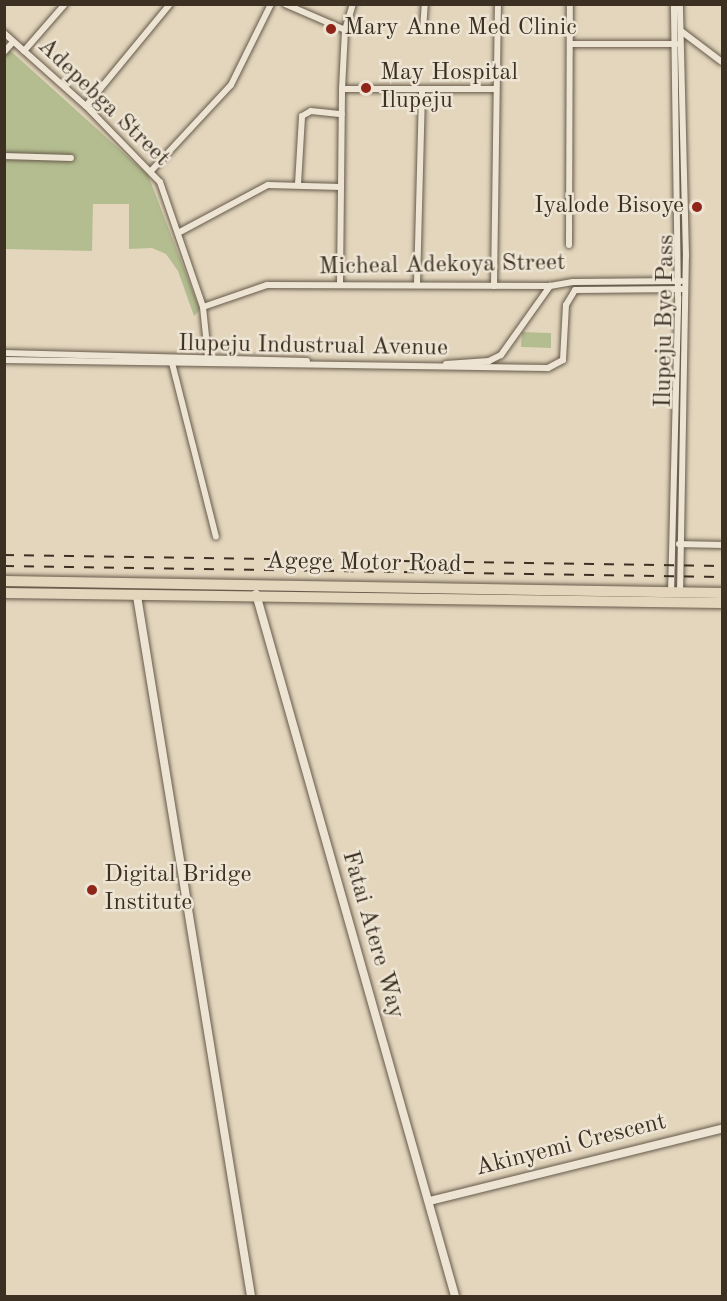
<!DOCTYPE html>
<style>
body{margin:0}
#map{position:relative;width:727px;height:1301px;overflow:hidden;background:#e3d6bd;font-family:"Old Standard TT",serif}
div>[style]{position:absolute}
.green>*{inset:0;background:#b4bd90}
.roads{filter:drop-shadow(0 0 2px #665a4a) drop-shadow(0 0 2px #665a4a)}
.minor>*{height:6px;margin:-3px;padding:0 3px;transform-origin:3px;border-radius:3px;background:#ede4d4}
.tertiary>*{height:8px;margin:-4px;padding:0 4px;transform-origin:4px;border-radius:4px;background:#ede4d4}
.trunk>*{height:10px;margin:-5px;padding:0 5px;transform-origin:5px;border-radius:5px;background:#e3d6bd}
.rail>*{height:2px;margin-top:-1px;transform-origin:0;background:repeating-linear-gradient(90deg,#3c3023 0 10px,transparent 0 20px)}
.dots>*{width:16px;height:16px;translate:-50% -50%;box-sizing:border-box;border:3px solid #ede4d4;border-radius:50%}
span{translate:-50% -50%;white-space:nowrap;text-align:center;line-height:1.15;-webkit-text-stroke:5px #ede4d4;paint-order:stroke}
.poi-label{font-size:24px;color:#3c3023}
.left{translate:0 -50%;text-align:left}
.right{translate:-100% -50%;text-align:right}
.street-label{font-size:24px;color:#3c3023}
.frame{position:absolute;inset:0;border:6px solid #3c3023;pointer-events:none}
</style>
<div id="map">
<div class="green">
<i style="clip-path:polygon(4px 45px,148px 175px,200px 310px,194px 316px,178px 271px,166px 254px,152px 248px,129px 249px,129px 204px,93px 204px,92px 251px,5px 249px)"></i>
<i style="clip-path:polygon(522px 332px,551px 333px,551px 348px,521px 347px)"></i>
</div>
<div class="roads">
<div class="minor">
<i style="left:285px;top:4px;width:65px;rotate:23.4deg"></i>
<i style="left:423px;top:30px;width:26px;rotate:-86deg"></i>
<i style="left:681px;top:31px;width:51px;rotate:37.1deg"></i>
<i style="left:4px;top:33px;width:110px;rotate:41.7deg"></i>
<i style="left:86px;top:106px;width:106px;rotate:45.8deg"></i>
<i style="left:160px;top:182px;width:132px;rotate:71deg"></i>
<i style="left:203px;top:307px;width:48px;rotate:84.1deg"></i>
<i style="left:570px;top:44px;width:106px"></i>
<i style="left:24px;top:51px;width:62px;rotate:-48.9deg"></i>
<i style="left:4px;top:52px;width:13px;rotate:-48deg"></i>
<i style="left:342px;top:89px;width:154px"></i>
<i style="left:86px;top:106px;width:132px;rotate:-50.5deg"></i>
<i style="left:4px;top:156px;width:67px;rotate:1.7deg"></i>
<i style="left:151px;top:171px;width:117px;rotate:-47.1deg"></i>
<i style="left:231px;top:85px;width:90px;rotate:-63.7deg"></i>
<i style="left:298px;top:184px;width:68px;rotate:-86.6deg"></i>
<i style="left:302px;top:116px;width:10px;rotate:-29deg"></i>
<i style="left:311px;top:111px;width:31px;rotate:6deg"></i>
<i style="left:178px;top:233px;width:102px;rotate:-28.1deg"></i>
<i style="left:268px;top:185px;width:73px;rotate:1.6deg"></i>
<i style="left:569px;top:245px;width:241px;rotate:-89.8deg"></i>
<i style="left:340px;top:283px;width:194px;rotate:-89.4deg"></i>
<i style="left:342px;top:89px;width:59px;rotate:-87.1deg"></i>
<i style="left:345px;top:30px;width:27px;rotate:-73deg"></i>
<i style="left:417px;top:284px;width:194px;rotate:-88.5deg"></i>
<i style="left:494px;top:286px;width:282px;rotate:-89.2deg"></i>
<i style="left:203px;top:307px;width:68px;rotate:-19deg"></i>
<i style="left:267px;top:285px;width:283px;rotate:0.2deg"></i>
<i style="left:550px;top:286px;width:23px;rotate:-10deg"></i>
<i style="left:573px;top:282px;width:108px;rotate:-0.5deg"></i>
<i style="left:4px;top:353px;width:303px;rotate:1.5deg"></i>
<i style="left:4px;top:360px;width:544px;rotate:0.84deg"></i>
<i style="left:548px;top:368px;width:17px;rotate:-28deg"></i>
<i style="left:563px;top:360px;width:55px;rotate:-86.9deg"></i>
<i style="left:566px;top:305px;width:17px;rotate:-59deg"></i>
<i style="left:575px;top:290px;width:110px;rotate:-0.5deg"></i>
<i style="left:172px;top:363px;width:179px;rotate:75.8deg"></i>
<i style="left:446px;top:364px;width:43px;rotate:-4deg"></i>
<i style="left:489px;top:361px;width:13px;rotate:-27deg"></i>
<i style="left:501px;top:355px;width:85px;rotate:-54.6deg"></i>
<i style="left:679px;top:544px;width:43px;rotate:1.3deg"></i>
<i style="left:671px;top:594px;width:297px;rotate:-88.6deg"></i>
<i style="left:678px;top:297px;width:293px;rotate:-90.8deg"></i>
<i style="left:680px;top:594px;width:338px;rotate:-89deg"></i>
<i style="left:686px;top:256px;width:252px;rotate:-91.4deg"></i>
</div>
<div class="tertiary">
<i style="left:256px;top:594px;width:730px;rotate:74.17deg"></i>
<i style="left:137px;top:596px;width:709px;rotate:80.75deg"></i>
<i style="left:430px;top:1201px;width:301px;rotate:-13.9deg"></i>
</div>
<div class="trunk">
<i style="left:4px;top:581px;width:718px;rotate:0.96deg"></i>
<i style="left:4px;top:593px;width:718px;rotate:0.8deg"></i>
</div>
</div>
<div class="rail">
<i style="left:4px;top:555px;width:718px;rotate:0.88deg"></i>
<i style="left:4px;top:566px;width:718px;rotate:0.88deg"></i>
</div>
<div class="dots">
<i style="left:331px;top:29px;background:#8f2418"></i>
<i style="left:366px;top:88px;background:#8f2418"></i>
<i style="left:697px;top:207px;background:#8f2418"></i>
<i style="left:92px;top:890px;background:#8f2418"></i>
</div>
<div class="poi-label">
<span class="left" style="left:344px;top:29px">Mary Anne Med Clinic</span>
<span class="left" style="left:380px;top:88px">May Hospital<br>Ilupeju</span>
<span class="right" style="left:684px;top:207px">Iyalode Bisoye</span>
<span class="left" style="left:104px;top:890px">Digital Bridge<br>Institute</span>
</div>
<div class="street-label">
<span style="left:103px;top:103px;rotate:44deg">Adepebga Street</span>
<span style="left:442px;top:266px;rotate:-1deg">Micheal Adekoya Street</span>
<span style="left:666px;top:321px;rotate:-89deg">Ilupeju Bye Pass</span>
<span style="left:313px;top:347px;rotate:1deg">Ilupeju Industrual Avenue</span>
<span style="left:364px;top:564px;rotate:1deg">Agege Motor Road</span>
<span style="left:372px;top:935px;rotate:74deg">Fatai Atere Way</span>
<span style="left:571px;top:1146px;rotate:-14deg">Akinyemi Crescent</span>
</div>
<div class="frame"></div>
</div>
